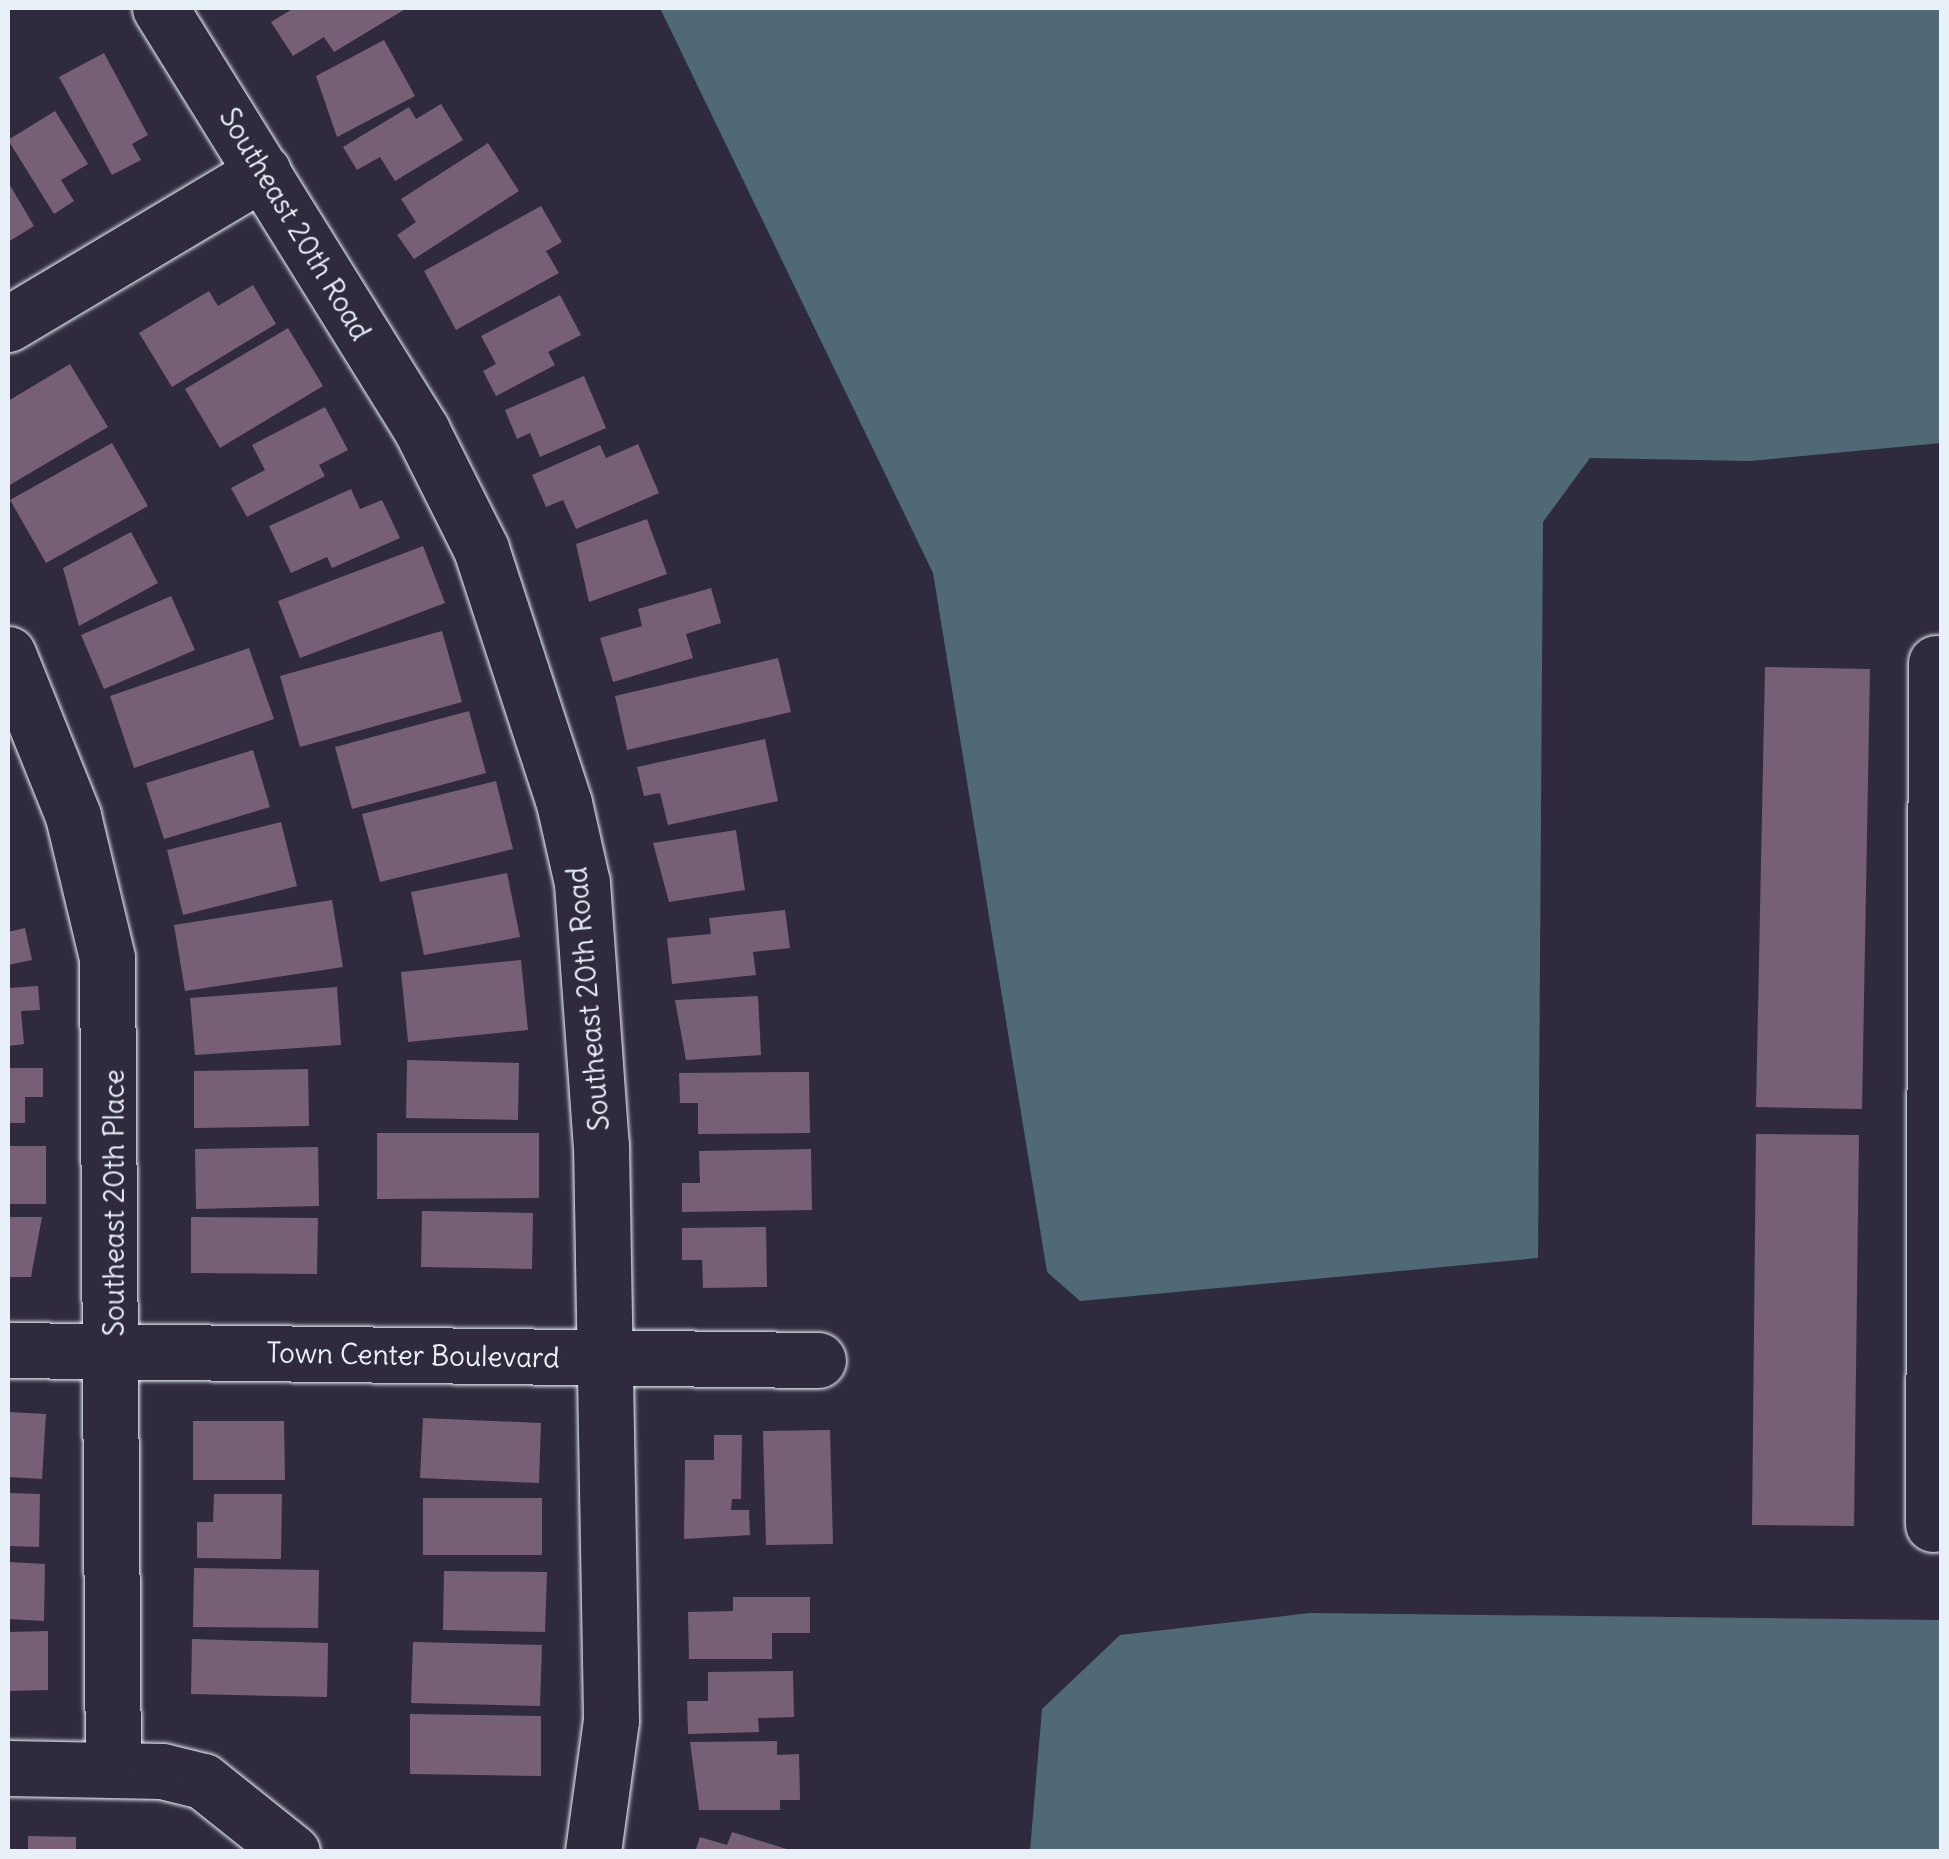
<!DOCTYPE html>
<style>
body{margin:0}
#map{position:relative;width:1949px;height:1859px;overflow:hidden;background:#2f2a3d;font-family:Delius,sans-serif}
div>[style]{position:absolute}
.water>*{inset:0;background:#4f6977}
.building>*{inset:0;background:#776075}
.roads{filter:drop-shadow(0 0 2px #e8f1f8) drop-shadow(0 0 2px #e8f1f8)}
.minor>*{height:55px;margin:-27.5px;padding:0 27.5px;transform-origin:27.5px;border-radius:27.5px;background:#2f2a3d}
span{translate:-50% -50%;white-space:nowrap;text-align:center;line-height:1.15;-webkit-text-stroke:8px #2f2a3d;paint-order:stroke}
.street-label{font-size:28px;color:#e8f1f8}
.frame{position:absolute;inset:0;border:10px solid #e8f1f8;pointer-events:none}
</style>
<div id="map">
<div class="water">
<i style="clip-path:polygon(660px 8px,1941px 8px,1941px 443px,1750px 461px,1590px 458px,1543px 522px,1538px 1258px,1080px 1301px,1047px 1272px,933px 573px)"></i>
<i style="clip-path:polygon(1310px 1613px,1941px 1620px,1941px 1851px,1030px 1851px,1042px 1709px,1120px 1635px)"></i>
</div>
<div class="building">
<i style="clip-path:polygon(294px 8px,407px 8px,334px 52px,324px 37px,293px 56px,271px 22px)"></i>
<i style="clip-path:polygon(384px 40px,415px 96px,337px 137px,316px 76px)"></i>
<i style="clip-path:polygon(104px 53px,148px 135px,132px 144px,141px 160px,112px 175px,59px 77px)"></i>
<i style="clip-path:polygon(441px 104px,463px 140px,395px 181px,380px 157px,357px 170px,343px 147px,409px 107px,416px 119px)"></i>
<i style="clip-path:polygon(55px 111px,88px 164px,61px 180px,74px 201px,54px 214px,8px 140px)"></i>
<i style="clip-path:polygon(488px 143px,519px 191px,414px 259px,397px 235px,416px 222px,401px 199px)"></i>
<i style="clip-path:polygon(8px 182px,34px 226px,8px 242px)"></i>
<i style="clip-path:polygon(541px 206px,562px 242px,546px 251px,559px 273px,456px 330px,424px 271px)"></i>
<i style="clip-path:polygon(253px 285px,276px 324px,172px 387px,139px 333px,209px 291px,218px 306px)"></i>
<i style="clip-path:polygon(560px 295px,581px 335px,548px 352px,555px 365px,496px 396px,483px 371px,496px 364px,481px 336px)"></i>
<i style="clip-path:polygon(288px 328px,323px 386px,220px 448px,185px 389px)"></i>
<i style="clip-path:polygon(70px 364px,108px 427px,8px 486px,8px 401px)"></i>
<i style="clip-path:polygon(584px 376px,606px 428px,540px 457px,530px 433px,517px 439px,505px 410px)"></i>
<i style="clip-path:polygon(325px 407px,348px 450px,319px 465px,325px 476px,247px 517px,231px 488px,265px 470px,252px 445px)"></i>
<i style="clip-path:polygon(112px 443px,148px 506px,46px 563px,10px 500px)"></i>
<i style="clip-path:polygon(638px 444px,659px 493px,576px 529px,563px 500px,546px 507px,532px 475px,600px 445px,606px 458px)"></i>
<i style="clip-path:polygon(351px 489px,360px 509px,382px 500px,400px 538px,332px 568px,327px 557px,291px 573px,269px 526px)"></i>
<i style="clip-path:polygon(647px 519px,667px 574px,589px 602px,576px 544px)"></i>
<i style="clip-path:polygon(131px 532px,158px 583px,79px 626px,63px 568px)"></i>
<i style="clip-path:polygon(423px 546px,445px 603px,300px 658px,278px 601px)"></i>
<i style="clip-path:polygon(711px 588px,721px 623px,686px 634px,693px 658px,613px 682px,600px 638px,642px 626px,638px 609px)"></i>
<i style="clip-path:polygon(171px 596px,195px 650px,104px 689px,81px 635px)"></i>
<i style="clip-path:polygon(442px 631px,462px 702px,300px 747px,280px 676px)"></i>
<i style="clip-path:polygon(249px 648px,274px 719px,134px 768px,110px 696px)"></i>
<i style="clip-path:polygon(778px 658px,791px 712px,627px 750px,615px 696px)"></i>
<i style="clip-path:polygon(1765px 667px,1870px 669px,1862px 1109px,1756px 1107px)"></i>
<i style="clip-path:polygon(469px 711px,486px 773px,352px 809px,335px 747px)"></i>
<i style="clip-path:polygon(765px 739px,778px 801px,668px 825px,660px 793px,644px 796px,637px 767px)"></i>
<i style="clip-path:polygon(253px 750px,270px 807px,164px 839px,146px 783px)"></i>
<i style="clip-path:polygon(496px 781px,513px 849px,380px 882px,362px 814px)"></i>
<i style="clip-path:polygon(281px 822px,297px 886px,183px 915px,167px 850px)"></i>
<i style="clip-path:polygon(736px 830px,745px 890px,669px 902px,653px 843px)"></i>
<i style="clip-path:polygon(507px 873px,520px 937px,424px 955px,411px 892px)"></i>
<i style="clip-path:polygon(332px 900px,343px 967px,185px 991px,174px 925px)"></i>
<i style="clip-path:polygon(785px 910px,790px 948px,753px 952px,756px 975px,672px 984px,667px 938px,711px 934px,709px 918px)"></i>
<i style="clip-path:polygon(25px 928px,32px 960px,8px 965px,8px 932px)"></i>
<i style="clip-path:polygon(521px 960px,528px 1030px,408px 1042px,401px 972px)"></i>
<i style="clip-path:polygon(38px 986px,40px 1010px,21px 1011px,24px 1044px,8px 1046px,8px 988px)"></i>
<i style="clip-path:polygon(337px 987px,341px 1045px,195px 1055px,190px 998px)"></i>
<i style="clip-path:polygon(758px 996px,761px 1055px,686px 1060px,675px 1000px)"></i>
<i style="clip-path:polygon(407px 1060px,519px 1063px,518px 1120px,406px 1118px)"></i>
<i style="clip-path:polygon(8px 1068px,43px 1068px,43px 1097px,25px 1097px,25px 1123px,8px 1123px)"></i>
<i style="clip-path:polygon(308px 1069px,309px 1126px,194px 1128px,194px 1071px)"></i>
<i style="clip-path:polygon(809px 1072px,810px 1133px,698px 1134px,698px 1103px,680px 1103px,679px 1073px)"></i>
<i style="clip-path:polygon(377px 1133px,539px 1133px,539px 1198px,377px 1199px)"></i>
<i style="clip-path:polygon(1756px 1134px,1859px 1135px,1854px 1526px,1752px 1525px)"></i>
<i style="clip-path:polygon(8px 1146px,46px 1146px,46px 1204px,8px 1204px)"></i>
<i style="clip-path:polygon(318px 1147px,319px 1206px,196px 1209px,195px 1149px)"></i>
<i style="clip-path:polygon(811px 1149px,812px 1210px,682px 1212px,682px 1183px,700px 1183px,699px 1151px)"></i>
<i style="clip-path:polygon(422px 1211px,533px 1213px,532px 1269px,421px 1267px)"></i>
<i style="clip-path:polygon(8px 1217px,42px 1217px,31px 1277px,8px 1277px)"></i>
<i style="clip-path:polygon(191px 1217px,318px 1218px,317px 1274px,191px 1273px)"></i>
<i style="clip-path:polygon(766px 1227px,767px 1287px,703px 1288px,702px 1260px,682px 1260px,682px 1228px)"></i>
<i style="clip-path:polygon(8px 1412px,46px 1414px,42px 1479px,8px 1477px)"></i>
<i style="clip-path:polygon(423px 1418px,541px 1423px,539px 1483px,420px 1478px)"></i>
<i style="clip-path:polygon(193px 1421px,284px 1421px,285px 1480px,193px 1480px)"></i>
<i style="clip-path:polygon(830px 1430px,833px 1544px,766px 1545px,763px 1431px)"></i>
<i style="clip-path:polygon(714px 1435px,742px 1435px,741px 1499px,732px 1499px,731px 1510px,749px 1510px,750px 1535px,684px 1539px,685px 1460px,714px 1460px)"></i>
<i style="clip-path:polygon(8px 1493px,40px 1494px,39px 1547px,8px 1546px)"></i>
<i style="clip-path:polygon(214px 1494px,282px 1494px,281px 1559px,197px 1558px,197px 1522px,213px 1522px)"></i>
<i style="clip-path:polygon(423px 1498px,542px 1498px,542px 1555px,423px 1555px)"></i>
<i style="clip-path:polygon(8px 1562px,45px 1564px,44px 1621px,8px 1619px)"></i>
<i style="clip-path:polygon(194px 1568px,319px 1570px,318px 1628px,193px 1627px)"></i>
<i style="clip-path:polygon(444px 1571px,547px 1572px,545px 1632px,443px 1630px)"></i>
<i style="clip-path:polygon(733px 1597px,810px 1597px,810px 1633px,772px 1633px,772px 1659px,689px 1659px,688px 1612px,733px 1611px)"></i>
<i style="clip-path:polygon(48px 1631px,48px 1690px,8px 1691px,8px 1632px)"></i>
<i style="clip-path:polygon(192px 1639px,328px 1643px,327px 1697px,191px 1694px)"></i>
<i style="clip-path:polygon(413px 1642px,542px 1645px,540px 1706px,411px 1703px)"></i>
<i style="clip-path:polygon(793px 1671px,794px 1717px,758px 1718px,759px 1732px,688px 1734px,687px 1701px,708px 1701px,708px 1672px)"></i>
<i style="clip-path:polygon(410px 1714px,541px 1716px,541px 1776px,410px 1774px)"></i>
<i style="clip-path:polygon(777px 1741px,777px 1755px,799px 1754px,800px 1800px,780px 1800px,780px 1810px,699px 1810px,690px 1742px)"></i>
<i style="clip-path:polygon(732px 1832px,793px 1851px,793px 1852px,695px 1852px,700px 1837px,727px 1845px)"></i>
<i style="clip-path:polygon(28px 1836px,76px 1837px,76px 1852px,28px 1852px)"></i>
</div>
<div class="roads">
<div class="minor">
<i style="left:160px;top:8px;width:498px;rotate:58.2deg"></i>
<i style="left:422px;top:431px;width:132px;rotate:63.4deg"></i>
<i style="left:481px;top:549px;width:267px;rotate:71.9deg"></i>
<i style="left:564px;top:803px;width:82px;rotate:77.3deg"></i>
<i style="left:582px;top:883px;width:263px;rotate:85.9deg"></i>
<i style="left:601px;top:1145px;width:575px;rotate:89deg"></i>
<i style="left:611px;top:1720px;width:133px;rotate:97.8deg"></i>
<i style="left:8px;top:324px;width:297px;rotate:-30.8deg"></i>
<i style="left:8px;top:654px;width:175px;rotate:68.1deg"></i>
<i style="left:73px;top:816px;width:146px;rotate:76.5deg"></i>
<i style="left:107px;top:958px;width:812px;rotate:89.58deg"></i>
<i style="left:8px;top:1350px;width:810px;rotate:0.71deg"></i>
<i style="left:1933px;top:1524px;width:861px;rotate:-89.8deg"></i>
<i style="left:8px;top:1768px;width:154px;rotate:1.1deg"></i>
<i style="left:162px;top:1771px;width:42px;rotate:13.7deg"></i>
<i style="left:203px;top:1781px;width:114px;rotate:38.6deg"></i>
</div>
</div>
<div class="street-label">
<span style="left:295px;top:224px;rotate:59deg">Southeast 20th Road</span>
<span style="left:588px;top:999px;rotate:-95deg">Southeast 20th Road</span>
<span style="left:114px;top:1203px;rotate:-90deg">Southeast 20th Place</span>
<span style="left:413px;top:1355px;rotate:1deg">Town Center Boulevard</span>
</div>
<div class="frame"></div>
</div>
